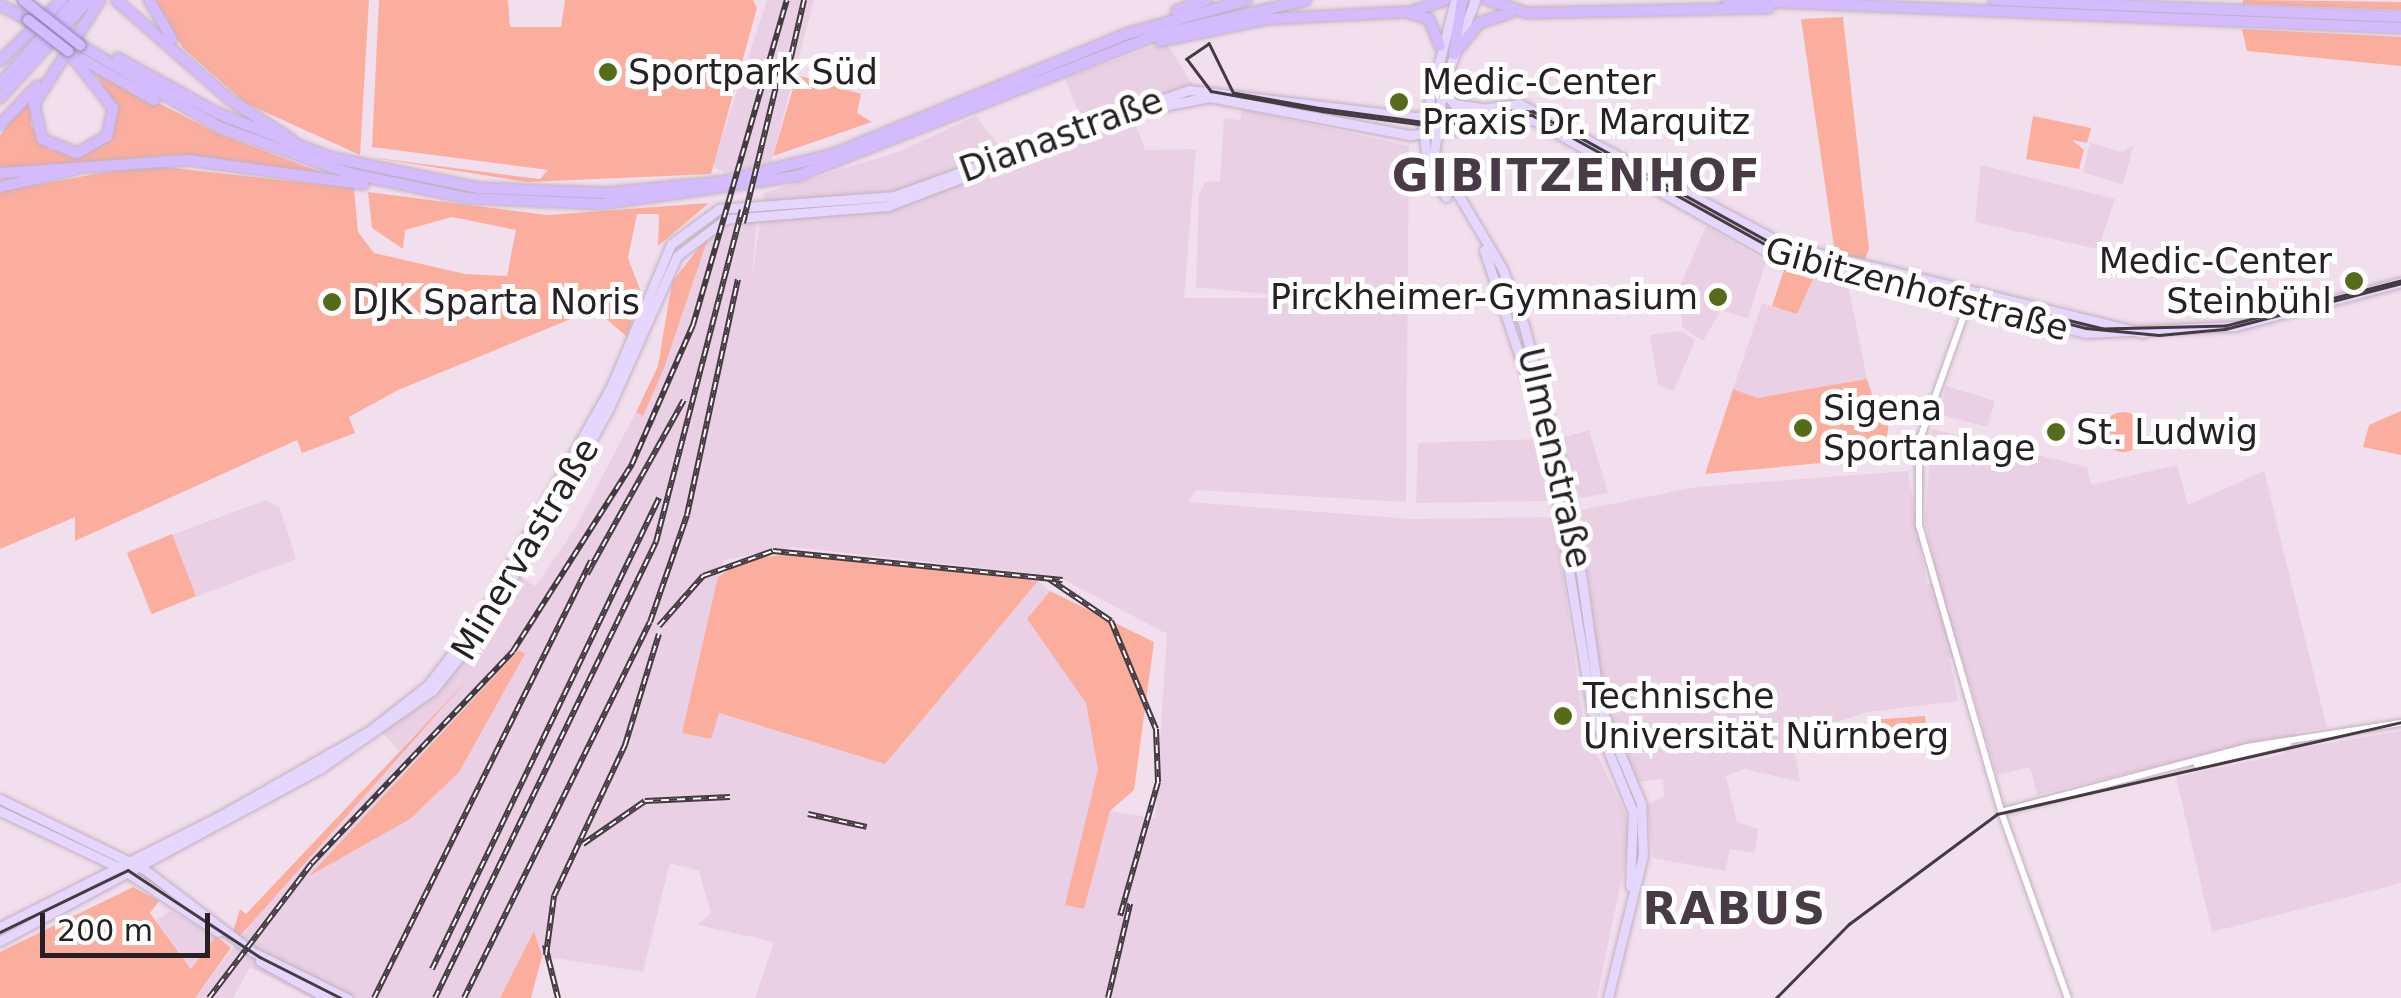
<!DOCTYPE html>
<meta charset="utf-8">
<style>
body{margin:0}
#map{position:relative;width:2401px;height:998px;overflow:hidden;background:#f2dfee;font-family:"DejaVu Sans",sans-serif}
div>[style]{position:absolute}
.built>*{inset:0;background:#e9d0e4}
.green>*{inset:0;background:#fbae9e}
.round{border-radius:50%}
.roads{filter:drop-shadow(0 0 2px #c1b0be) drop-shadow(0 0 2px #c1b0be)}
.minor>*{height:6px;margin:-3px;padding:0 3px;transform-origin:3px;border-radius:3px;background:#fff}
.major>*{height:9px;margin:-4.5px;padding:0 4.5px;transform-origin:4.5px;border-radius:4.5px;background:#e5d6fe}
.highway>*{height:10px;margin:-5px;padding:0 5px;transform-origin:5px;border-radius:5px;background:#d4bbfe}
.tram>*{height:2.5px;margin:-1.25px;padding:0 1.25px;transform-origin:1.25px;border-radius:1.25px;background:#443b41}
.rail>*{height:6px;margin-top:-3px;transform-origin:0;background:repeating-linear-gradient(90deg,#fff 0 8px,#443b41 0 16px);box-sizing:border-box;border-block:2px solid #443b41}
.bridges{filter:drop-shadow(0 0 2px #9785b2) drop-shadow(0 0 2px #9785b2)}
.highway-bridge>*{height:10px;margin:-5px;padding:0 5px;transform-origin:5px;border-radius:5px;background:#d4bbfe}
.dots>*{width:28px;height:28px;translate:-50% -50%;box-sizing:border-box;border:5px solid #fff;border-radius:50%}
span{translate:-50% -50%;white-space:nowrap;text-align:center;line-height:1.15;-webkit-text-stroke:10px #fff;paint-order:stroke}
.poi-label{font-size:35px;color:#272025}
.left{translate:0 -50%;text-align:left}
.right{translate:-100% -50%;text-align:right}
.street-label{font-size:35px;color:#272025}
.district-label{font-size:45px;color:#493a47;font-weight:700;letter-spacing:2.5px}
.scale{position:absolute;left:40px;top:913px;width:170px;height:45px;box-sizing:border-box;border:5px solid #272025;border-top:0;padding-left:12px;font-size:30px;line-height:35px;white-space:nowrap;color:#272025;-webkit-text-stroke:8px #fff;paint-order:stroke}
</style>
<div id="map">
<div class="built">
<i style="clip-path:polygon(767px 0,814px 0,771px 163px,724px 172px,712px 166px)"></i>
<i style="clip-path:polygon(evenodd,1166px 42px,1194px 87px,1079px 117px,1084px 133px,1133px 116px,1145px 150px,1196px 149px,1184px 298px,1305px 298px,1196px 287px,1199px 194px,1206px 182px,1220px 181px,1224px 118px,1240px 120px,1242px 109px,1409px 146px,1406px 502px,1196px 490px,1188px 502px,1412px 519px,1555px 517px,1584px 728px,1626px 814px,1629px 843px,1597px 998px,755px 998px,774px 942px,697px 925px,711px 913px,699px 871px,670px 863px,643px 972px,542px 956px,534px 932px,500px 998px,311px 998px,250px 967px,233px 998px,195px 998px,276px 891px,457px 693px,399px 751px,379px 729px,403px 711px,510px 571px,536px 586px,576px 527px,636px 412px,643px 415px,709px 235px,757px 220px,751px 283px,764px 193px,898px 152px,976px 116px,999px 146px,1079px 115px,1065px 78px,1166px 42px,793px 547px,1057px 576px,1167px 634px,1155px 818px,1110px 811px,1084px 909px,1066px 904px,1098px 769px,1086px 703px,1027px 619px,1050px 591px,1038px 581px,885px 764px,718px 713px,682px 733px,724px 560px,793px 547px)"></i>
<i style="clip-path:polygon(2090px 143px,2123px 152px,2134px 144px,2123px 185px,2083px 172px)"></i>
<i style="clip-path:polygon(1981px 165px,2115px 199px,2098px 249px,1975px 222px)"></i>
<i style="clip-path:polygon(1706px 226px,1766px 262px,1748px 318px,1721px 310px,1703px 341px,1682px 327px,1681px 284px)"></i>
<i style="clip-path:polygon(1814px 277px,1848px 285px,1867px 379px,1757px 398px,1733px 389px,1762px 303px,1777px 308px)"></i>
<i style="clip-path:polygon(1680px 331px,1695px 340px,1674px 391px,1658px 385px,1650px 335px)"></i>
<i style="clip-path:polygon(1946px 386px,1995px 401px,1987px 427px,1939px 414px)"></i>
<i style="clip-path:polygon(1932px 429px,2087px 467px,2091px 485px,2177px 465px,2188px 505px,2264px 471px,2327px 728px,2295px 732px,2300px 748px,2401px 731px,2401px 883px,2212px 932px,2176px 777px,2285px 754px,2282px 736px,2037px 795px,2030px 767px,1997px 775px,1961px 655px,1949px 658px,1959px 701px,1868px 712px,1792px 736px,1800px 782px,1745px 769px,1726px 776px,1737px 822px,1758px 829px,1755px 853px,1730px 849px,1725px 871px,1653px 858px,1647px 805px,1664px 796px,1663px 779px,1637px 782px,1602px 702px,1581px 510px,1696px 487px,1908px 471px,1927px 585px,1938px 582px,1925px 521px)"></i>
<i style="clip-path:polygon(1589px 430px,1608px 493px,1580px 498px,1558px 439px)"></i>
<i style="clip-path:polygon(1539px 439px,1547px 501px,1416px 503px,1418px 443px)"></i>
<i style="clip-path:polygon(266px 500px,280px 508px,296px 559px,150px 614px,128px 551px)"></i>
<i style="clip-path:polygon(170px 911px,216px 936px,192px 969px,156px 920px)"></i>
</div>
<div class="green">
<i style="clip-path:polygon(151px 0,369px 0,360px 155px,245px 103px,183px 48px)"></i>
<i style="clip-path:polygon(379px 0,508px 0,510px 27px,561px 27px,565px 0,753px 0,757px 8px,711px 174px,527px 182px,369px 157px,540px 179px,548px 170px,372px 147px)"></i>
<i style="clip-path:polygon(2243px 0,2401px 2px,2401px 10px,2243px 4px)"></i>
<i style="clip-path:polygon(1843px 17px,1869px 249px,1864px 261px,1835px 253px,1801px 19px)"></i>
<i style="clip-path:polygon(2242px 29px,2401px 37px,2401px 66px,2247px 51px)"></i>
<i style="clip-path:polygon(95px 70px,217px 133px,331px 176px,175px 155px,0 169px,0 135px,32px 95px,31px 125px,49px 149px,77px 156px,106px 140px,116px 113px)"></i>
<i style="clip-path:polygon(797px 75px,861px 94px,857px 113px,872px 122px,773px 156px)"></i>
<i style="clip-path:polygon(2033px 116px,2091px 128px,2087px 143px,2072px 140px,2084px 150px,2079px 169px,2026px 159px)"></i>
<i style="clip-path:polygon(146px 165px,354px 188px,358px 232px,374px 253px,465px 274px,507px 276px,516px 230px,452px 217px,405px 230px,403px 249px,372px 228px,368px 192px,547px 215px,709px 203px,658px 246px,659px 214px,637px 214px,628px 258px,641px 292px,627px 337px,595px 309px,398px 390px,349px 417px,355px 433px,302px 453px,297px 440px,75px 541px,75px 517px,0 549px,0 191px)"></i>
<i style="clip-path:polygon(709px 235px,664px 368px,643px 416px,636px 412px,658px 366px,672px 282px)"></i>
<i style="clip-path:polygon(1784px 270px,1814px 277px,1797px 314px,1772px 306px)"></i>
<i style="clip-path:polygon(1867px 379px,1878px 413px,1890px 415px,1884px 457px,1705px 474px,1733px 389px,1757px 398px)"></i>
<i style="clip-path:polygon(2401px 411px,2401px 455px,2363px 447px,2369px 425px)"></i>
<i class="round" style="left:2103px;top:412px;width:40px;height:40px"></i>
<i style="clip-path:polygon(172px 534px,196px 596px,152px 614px,127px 553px)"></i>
<i style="clip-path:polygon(795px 553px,831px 558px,1038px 581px,885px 764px,719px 713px,711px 739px,682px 733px,718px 577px,744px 560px)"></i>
<i style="clip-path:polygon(1050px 591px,1154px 642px,1134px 790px,1110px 811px,1084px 909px,1065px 905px,1098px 769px,1086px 703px,1027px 619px)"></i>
<i style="clip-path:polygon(519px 650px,525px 654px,459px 772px,410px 819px,309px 876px)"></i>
<i style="clip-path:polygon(471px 676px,240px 936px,233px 932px,240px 909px,246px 914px)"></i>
<i style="clip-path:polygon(1925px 716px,1927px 734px,1879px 744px,1871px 720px)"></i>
<i style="clip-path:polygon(133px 887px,159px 901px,150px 913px,191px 969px,216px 936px,231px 948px,195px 998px,0 998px,0 952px)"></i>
<i style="clip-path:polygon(534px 931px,542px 956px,531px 998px,500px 998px)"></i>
</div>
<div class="roads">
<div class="minor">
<i style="left:1972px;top:293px;width:158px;rotate:109.6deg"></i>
<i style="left:1919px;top:442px;width:83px;rotate:90deg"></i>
<i style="left:1919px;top:525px;width:301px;rotate:74deg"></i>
<i style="left:2002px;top:814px;width:195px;rotate:70.3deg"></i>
<i style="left:2197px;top:765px;width:94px;rotate:-13.6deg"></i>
<i style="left:2001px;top:812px;width:254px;rotate:-14.8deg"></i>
<i style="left:2247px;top:747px;width:156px;rotate:-8.9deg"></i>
</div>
<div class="major">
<i style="left:1475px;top:0;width:92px;rotate:110.4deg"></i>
<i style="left:1443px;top:86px;width:69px;rotate:97.5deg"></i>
<i style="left:1434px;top:154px;width:133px;rotate:59.2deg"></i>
<i style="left:1502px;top:268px;width:62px;rotate:69.2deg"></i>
<i style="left:1524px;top:326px;width:185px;rotate:75.3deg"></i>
<i style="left:1571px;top:505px;width:203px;rotate:81.8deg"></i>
<i style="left:1600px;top:706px;width:105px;rotate:67.1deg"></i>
<i style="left:1641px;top:803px;width:52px;rotate:87.8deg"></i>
<i style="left:1643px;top:855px;width:147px;rotate:103.8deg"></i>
<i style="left:1442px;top:90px;width:18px;rotate:49deg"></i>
<i style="left:1454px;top:104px;width:28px;rotate:8deg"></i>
<i style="left:1446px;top:197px;width:34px;rotate:-122deg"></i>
<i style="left:1428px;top:168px;width:42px;rotate:-96.8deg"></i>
<i style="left:1423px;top:126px;width:130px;rotate:-75.7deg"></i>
<i style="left:1484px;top:250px;width:198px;rotate:71.5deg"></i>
<i style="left:1547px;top:438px;width:277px;rotate:80.6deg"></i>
<i style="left:1592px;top:711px;width:109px;rotate:67.9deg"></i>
<i style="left:1633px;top:812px;width:74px;rotate:92.3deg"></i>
<i style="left:0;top:799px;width:160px;rotate:25.9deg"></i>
<i style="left:144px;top:869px;width:137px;rotate:37.3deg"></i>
<i style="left:253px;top:952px;width:105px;rotate:26.1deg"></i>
<i style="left:0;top:811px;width:131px;rotate:25.4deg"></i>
<i style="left:131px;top:875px;width:104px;rotate:33.2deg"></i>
<i style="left:0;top:927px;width:246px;rotate:-26.8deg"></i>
<i style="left:220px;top:816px;width:170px;rotate:-29.6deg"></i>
<i style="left:368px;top:732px;width:76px;rotate:-38.1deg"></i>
<i style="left:428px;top:685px;width:88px;rotate:-52.4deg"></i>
<i style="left:482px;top:615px;width:262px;rotate:-60.5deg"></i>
<i style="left:611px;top:387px;width:155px;rotate:-67.2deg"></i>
<i style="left:671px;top:244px;width:59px;rotate:-36.1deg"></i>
<i style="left:719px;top:209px;width:175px;rotate:-4.2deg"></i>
<i style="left:894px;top:196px;width:313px;rotate:-19.8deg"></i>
<i style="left:1189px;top:90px;width:229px;rotate:6.8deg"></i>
<i style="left:1416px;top:117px;width:105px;rotate:-7.1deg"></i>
<i style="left:1520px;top:104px;width:300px;rotate:28deg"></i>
<i style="left:1785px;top:245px;width:369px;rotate:13.8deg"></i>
<i style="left:0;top:941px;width:365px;rotate:-28.3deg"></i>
<i style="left:321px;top:768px;width:136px;rotate:-34.9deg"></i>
<i style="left:433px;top:690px;width:87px;rotate:-51.5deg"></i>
<i style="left:487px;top:622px;width:246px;rotate:-60.3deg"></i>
<i style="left:609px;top:408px;width:167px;rotate:-65.9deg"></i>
<i style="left:677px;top:256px;width:61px;rotate:-37.1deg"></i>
<i style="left:726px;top:219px;width:163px;rotate:-4.6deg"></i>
<i style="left:888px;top:206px;width:267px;rotate:-20.9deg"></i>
<i style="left:1137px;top:111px;width:74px;rotate:-10.9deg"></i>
<i style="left:1210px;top:97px;width:204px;rotate:10.8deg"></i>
<i style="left:1410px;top:135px;width:125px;rotate:-6.9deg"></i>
<i style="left:1534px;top:120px;width:276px;rotate:29.5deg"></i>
<i style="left:1774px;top:256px;width:321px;rotate:13.9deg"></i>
<i style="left:2086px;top:333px;width:150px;rotate:-2.7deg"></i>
<i style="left:2236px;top:326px;width:171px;rotate:-14.9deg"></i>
<i style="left:260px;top:961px;width:77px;rotate:28.9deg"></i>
</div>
<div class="highway">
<i style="left:116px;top:0;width:150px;rotate:41.2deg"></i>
<i style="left:229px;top:99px;width:75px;rotate:33.1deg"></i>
<i style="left:149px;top:0;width:45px;rotate:59.5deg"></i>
<i style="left:1488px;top:0;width:41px;rotate:18.4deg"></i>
<i style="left:1527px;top:13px;width:242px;rotate:-1.2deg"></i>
<i style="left:1727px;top:0;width:675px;rotate:2.38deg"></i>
<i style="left:1994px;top:0;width:407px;rotate:2.4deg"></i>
<i style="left:0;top:5px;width:32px;rotate:28deg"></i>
<i style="left:1176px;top:11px;width:33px;rotate:-20deg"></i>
<i style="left:1413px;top:11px;width:34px;rotate:-19deg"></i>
<i style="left:1160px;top:41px;width:109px;rotate:-11.6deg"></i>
<i style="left:1267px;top:19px;width:139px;rotate:-2.9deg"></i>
<i style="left:1406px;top:12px;width:24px;rotate:17deg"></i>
<i style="left:1429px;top:19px;width:29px;rotate:68deg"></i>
<i style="left:80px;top:45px;width:161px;rotate:30.5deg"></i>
<i style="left:219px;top:127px;width:137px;rotate:19.6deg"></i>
<i style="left:348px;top:173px;width:122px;rotate:11.9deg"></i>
<i style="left:467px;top:198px;width:135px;rotate:2.5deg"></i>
<i style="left:602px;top:204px;width:197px;rotate:-8.2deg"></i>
<i style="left:797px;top:176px;width:387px;rotate:-21.4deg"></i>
<i style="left:1157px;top:35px;width:153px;rotate:-13.2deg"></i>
<i style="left:68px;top:51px;width:73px;rotate:51.7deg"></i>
<i style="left:113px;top:108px;width:29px;rotate:102deg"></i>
<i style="left:107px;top:136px;width:34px;rotate:150deg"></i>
<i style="left:77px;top:153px;width:38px;rotate:-158deg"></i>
<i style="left:42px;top:139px;width:36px;rotate:-103deg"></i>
<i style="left:34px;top:104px;width:123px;rotate:-57.6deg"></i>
<i style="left:1454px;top:53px;width:54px;rotate:-81.4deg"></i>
<i style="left:1454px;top:54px;width:40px;rotate:-51deg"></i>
<i style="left:1479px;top:23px;width:33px;rotate:-18deg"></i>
<i style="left:118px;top:58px;width:113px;rotate:29.1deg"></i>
<i style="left:217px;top:113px;width:120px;rotate:21.4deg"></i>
<i style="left:329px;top:157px;width:153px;rotate:11.7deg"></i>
<i style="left:479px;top:188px;width:127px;rotate:2.3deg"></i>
<i style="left:606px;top:193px;width:115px;rotate:-5.5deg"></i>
<i style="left:720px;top:182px;width:117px;rotate:-13.8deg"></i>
<i style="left:834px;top:154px;width:316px;rotate:-22.3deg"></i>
<i style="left:1126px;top:34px;width:125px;rotate:-15.8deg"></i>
<i style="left:82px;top:59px;width:83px;rotate:29.7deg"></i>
<i style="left:0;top:61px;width:87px;rotate:-44.5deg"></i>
<i style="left:0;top:84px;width:113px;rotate:-47.9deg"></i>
<i style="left:0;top:98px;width:132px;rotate:-47.8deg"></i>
<i style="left:0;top:125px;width:54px;rotate:-46.5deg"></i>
<i style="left:0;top:173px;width:189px;rotate:-3.9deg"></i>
<i style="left:189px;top:160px;width:176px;rotate:7.9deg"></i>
<i style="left:0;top:187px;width:79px;rotate:-13.2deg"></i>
</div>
</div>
<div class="tram">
<i style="left:2401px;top:281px;width:181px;rotate:165.6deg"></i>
<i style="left:2226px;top:326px;width:123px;rotate:178.6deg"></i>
<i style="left:2103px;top:329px;width:327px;rotate:-166.2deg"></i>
<i style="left:1785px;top:251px;width:288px;rotate:-151.1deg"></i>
<i style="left:1533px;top:112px;width:28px;rotate:-178deg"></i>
<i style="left:1505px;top:111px;width:71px;rotate:169.5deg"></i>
<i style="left:1435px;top:124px;width:114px;rotate:-172.4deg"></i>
<i style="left:1322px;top:109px;width:90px;rotate:-169.8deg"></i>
<i style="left:1233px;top:93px;width:55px;rotate:-116.1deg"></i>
<i style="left:1209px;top:44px;width:27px;rotate:146deg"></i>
<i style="left:1187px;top:59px;width:40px;rotate:53deg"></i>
<i style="left:1211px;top:91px;width:113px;rotate:10.2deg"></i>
<i style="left:1322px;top:111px;width:114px;rotate:7.6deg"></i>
<i style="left:1435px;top:126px;width:98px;rotate:-6.5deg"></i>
<i style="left:1532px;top:115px;width:274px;rotate:29deg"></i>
<i style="left:1772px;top:248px;width:324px;rotate:14.3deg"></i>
<i style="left:2086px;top:328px;width:73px;rotate:5.5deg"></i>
<i style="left:2159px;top:335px;width:66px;rotate:-5.2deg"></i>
<i style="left:2225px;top:329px;width:182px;rotate:-14.6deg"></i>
<i style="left:0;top:932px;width:142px;rotate:-25.8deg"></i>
<i style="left:128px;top:870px;width:158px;rotate:33.4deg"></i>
<i style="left:260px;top:957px;width:91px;rotate:26.8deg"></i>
<i style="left:1776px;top:998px;width:104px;rotate:-45.4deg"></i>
<i style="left:1849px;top:924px;width:184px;rotate:-36.6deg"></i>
<i style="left:1997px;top:814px;width:414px;rotate:-12.8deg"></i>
</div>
<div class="rail">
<i style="left:788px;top:70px;width:72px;rotate:-77.1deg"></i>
<i style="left:743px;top:223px;width:175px;rotate:-76.4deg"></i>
<i style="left:587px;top:574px;width:199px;rotate:-60.9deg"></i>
<i style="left:1049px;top:579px;width:75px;rotate:34.1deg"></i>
<i style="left:1111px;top:621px;width:117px;rotate:67.4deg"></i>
<i style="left:1156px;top:729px;width:53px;rotate:87.8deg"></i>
<i style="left:1158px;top:782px;width:139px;rotate:105.8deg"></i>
<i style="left:659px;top:626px;width:67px;rotate:-48.7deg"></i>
<i style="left:703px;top:576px;width:74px;rotate:-19.7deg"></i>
<i style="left:773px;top:551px;width:291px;rotate:5.7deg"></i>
<i style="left:808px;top:814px;width:60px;rotate:12.4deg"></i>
<i style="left:583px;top:844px;width:75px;rotate:-34.7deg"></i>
<i style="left:645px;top:801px;width:85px;rotate:-2.7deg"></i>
<i style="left:545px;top:945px;width:55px;rotate:76.2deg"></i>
<i style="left:546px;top:955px;width:60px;rotate:-82.3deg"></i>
<i style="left:554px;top:896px;width:167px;rotate:-64.8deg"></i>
<i style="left:625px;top:745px;width:116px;rotate:-73deg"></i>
<i style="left:432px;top:969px;width:523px;rotate:-64.27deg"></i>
<i style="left:209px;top:998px;width:170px;rotate:-52.7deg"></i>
<i style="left:312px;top:863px;width:292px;rotate:-46.5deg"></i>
<i style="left:513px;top:651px;width:222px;rotate:-57.5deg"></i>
<i style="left:632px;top:464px;width:152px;rotate:-66.3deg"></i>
<i style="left:693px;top:325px;width:338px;rotate:-73.9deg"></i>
<i style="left:374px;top:998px;width:488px;rotate:-63.6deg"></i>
<i style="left:435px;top:998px;width:507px;rotate:-64.14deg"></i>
<i style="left:656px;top:542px;width:343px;rotate:-75.5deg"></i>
<i style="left:464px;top:998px;width:419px;rotate:-63.7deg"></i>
<i style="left:650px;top:622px;width:113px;rotate:-70.9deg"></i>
<i style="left:687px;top:515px;width:241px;rotate:-77.8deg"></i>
<i style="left:1108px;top:998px;width:97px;rotate:-76.8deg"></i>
</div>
<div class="bridges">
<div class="highway-bridge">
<i style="left:23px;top:0;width:73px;rotate:38.3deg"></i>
<i style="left:28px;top:20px;width:51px;rotate:37.8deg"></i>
</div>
</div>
<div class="dots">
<i style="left:608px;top:72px;background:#566b19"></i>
<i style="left:1399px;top:102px;background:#566b19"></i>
<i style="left:2354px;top:281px;background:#566b19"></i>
<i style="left:1718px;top:297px;background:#566b19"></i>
<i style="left:332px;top:302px;background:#566b19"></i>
<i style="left:1803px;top:428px;background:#566b19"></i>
<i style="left:2056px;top:432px;background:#566b19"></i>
<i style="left:1563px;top:716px;background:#566b19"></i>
</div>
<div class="poi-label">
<span class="left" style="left:628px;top:72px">Sportpark Süd</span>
<span class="left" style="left:1422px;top:102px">Medic-Center<br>Praxis Dr. Marquitz</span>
<span class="right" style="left:2332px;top:281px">Medic-Center<br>Steinbühl</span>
<span class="right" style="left:1698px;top:297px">Pirckheimer-Gymnasium</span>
<span class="left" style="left:352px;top:302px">DJK Sparta Noris</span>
<span class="left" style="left:1823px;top:428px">Sigena<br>Sportanlage</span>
<span class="left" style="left:2076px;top:432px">St. Ludwig</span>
<span class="left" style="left:1583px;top:716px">Technische<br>Universität Nürnberg</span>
</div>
<div class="street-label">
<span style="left:1061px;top:135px;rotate:-20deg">Dianastraße</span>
<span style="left:1917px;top:289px;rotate:15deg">Gibitzenhofstraße</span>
<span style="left:1555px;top:458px;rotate:77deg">Ulmenstraße</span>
<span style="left:525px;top:549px;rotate:-59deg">Minervastraße</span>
</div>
<div class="district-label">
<span style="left:1577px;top:176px">GIBITZENHOF</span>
<span style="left:1735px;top:909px">RABUS</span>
</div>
<div class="scale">200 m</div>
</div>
